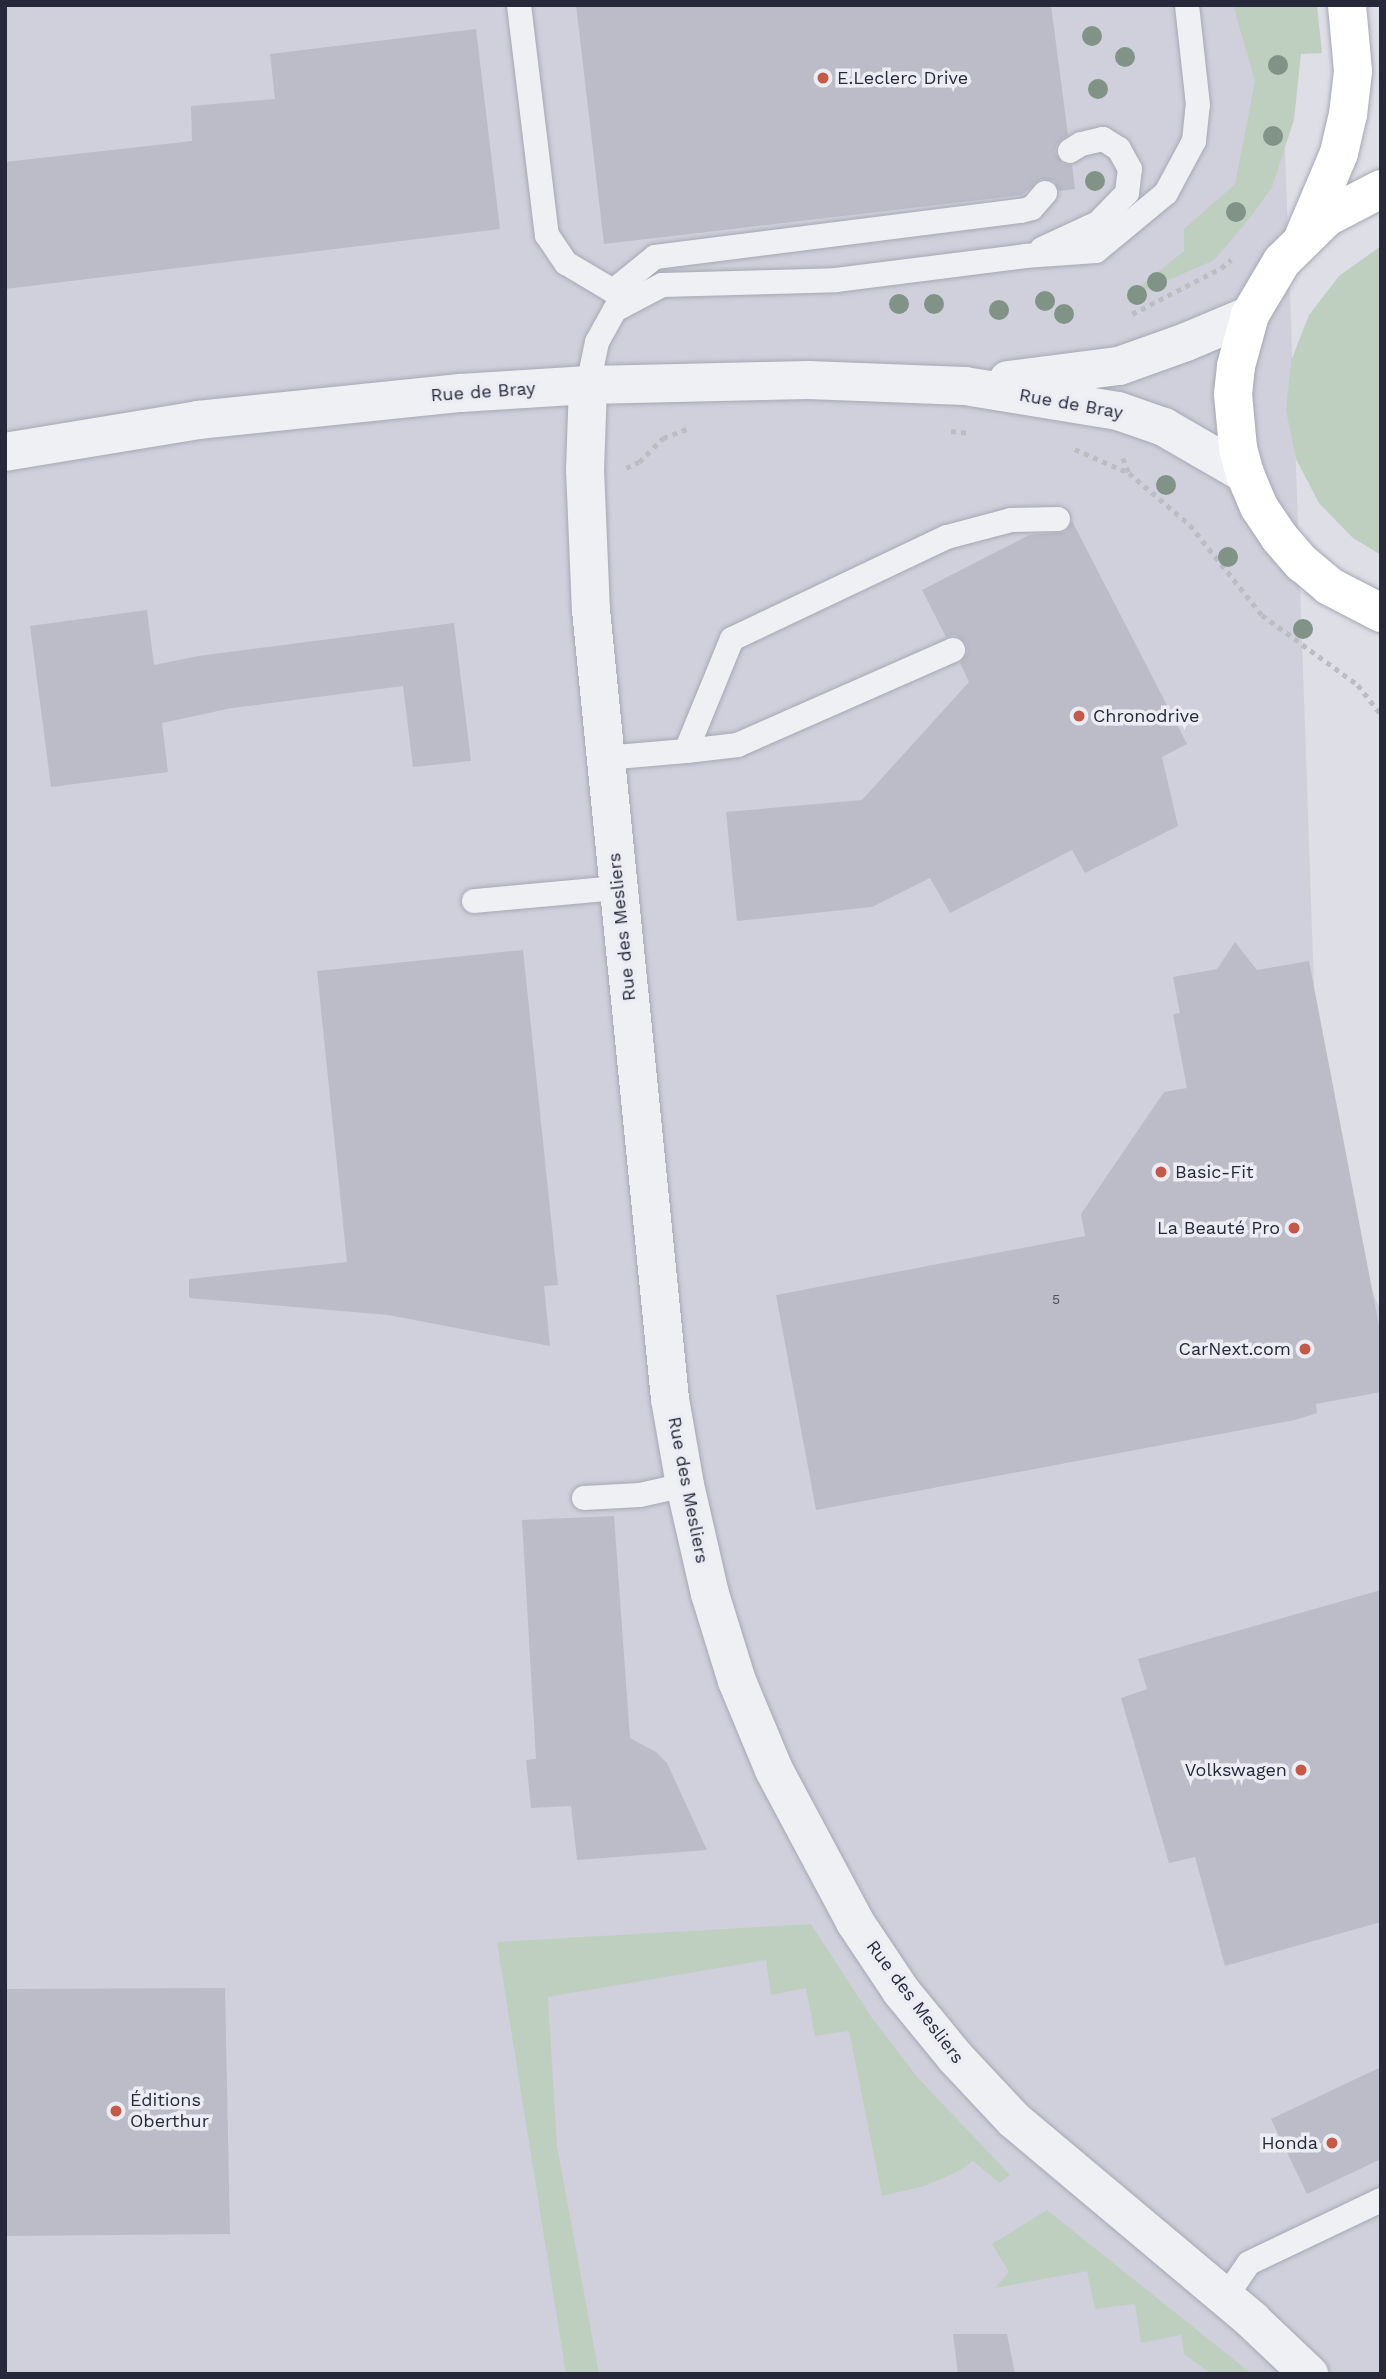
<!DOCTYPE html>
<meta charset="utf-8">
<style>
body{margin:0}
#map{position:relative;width:1386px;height:2379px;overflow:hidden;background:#dddee6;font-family:"Work Sans",sans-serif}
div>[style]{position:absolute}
.built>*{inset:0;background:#cfd0db}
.green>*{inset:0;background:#bfcfbf}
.building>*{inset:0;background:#bbbcc8}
.path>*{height:4.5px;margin-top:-2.25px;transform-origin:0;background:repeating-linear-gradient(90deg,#bbbcc4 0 5px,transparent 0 10px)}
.roads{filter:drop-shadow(0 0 2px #a6a8b3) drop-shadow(0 0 2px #a6a8b3)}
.service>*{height:24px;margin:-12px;padding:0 12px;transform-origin:12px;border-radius:12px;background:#eff0f4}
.minor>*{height:38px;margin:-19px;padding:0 19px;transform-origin:19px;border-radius:19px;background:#eff0f4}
.tertiary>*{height:38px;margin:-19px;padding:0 19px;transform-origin:19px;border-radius:19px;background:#eff0f4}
.primary>*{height:38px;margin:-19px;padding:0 19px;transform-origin:19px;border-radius:19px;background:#fff}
.trees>*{width:20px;height:20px;margin:-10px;border-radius:50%;background:#819387}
.dots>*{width:19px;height:19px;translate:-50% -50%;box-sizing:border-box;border:4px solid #ecedf4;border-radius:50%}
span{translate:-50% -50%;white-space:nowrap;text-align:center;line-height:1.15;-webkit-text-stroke:7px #ecedf4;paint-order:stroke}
.number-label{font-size:14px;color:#4c4e5e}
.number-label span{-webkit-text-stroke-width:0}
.poi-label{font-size:18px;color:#27293b}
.left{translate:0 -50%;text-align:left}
.right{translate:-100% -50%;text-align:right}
.street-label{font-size:18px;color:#27293b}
.frame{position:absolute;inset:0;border:7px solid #27293b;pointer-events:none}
</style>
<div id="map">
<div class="built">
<i style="clip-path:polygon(5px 5px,1280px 5px,1320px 1161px,1381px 1312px,1381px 2374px,5px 2374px)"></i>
</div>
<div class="green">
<i style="clip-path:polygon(1233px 5px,1317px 5px,1322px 53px,1301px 54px,1294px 120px,1272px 187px,1250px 218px,1214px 260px,1122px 301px,1184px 251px,1184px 229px,1235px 184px,1255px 81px)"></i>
<i style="clip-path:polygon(1381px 246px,1381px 555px,1353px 538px,1319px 503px,1296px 459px,1286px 410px,1291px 361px,1309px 315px,1339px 276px)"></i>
<i style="clip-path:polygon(811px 1924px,872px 2018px,918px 2078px,1010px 2175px,999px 2183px,973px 2161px,957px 2172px,925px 2186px,882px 2196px,849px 2031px,815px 2036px,806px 1988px,771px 1995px,766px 1960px,548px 1997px,557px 2146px,599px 2374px,566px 2374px,497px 1942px)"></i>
<i style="clip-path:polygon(1047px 2210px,1252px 2374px,1211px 2374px,1184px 2354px,1181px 2335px,1141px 2343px,1135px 2304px,1095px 2309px,1087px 2271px,995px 2288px,1009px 2272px,992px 2244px)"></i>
</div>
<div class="building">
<i style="clip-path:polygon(576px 5px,1051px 5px,1068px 135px,1057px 144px,1055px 152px,1063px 164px,1072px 165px,1075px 189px,1059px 191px,1054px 181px,1041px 179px,1022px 195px,604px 244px)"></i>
<i style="clip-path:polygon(476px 29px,500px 229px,5px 289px,5px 162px,192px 141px,191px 106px,275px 99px,270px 54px)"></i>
<i style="clip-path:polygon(1072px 521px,1187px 744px,1162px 757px,1178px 826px,1085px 873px,1072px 850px,950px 913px,930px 878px,872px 907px,737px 921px,726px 812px,862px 800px,969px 682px,960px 663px,968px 652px,966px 643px,955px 635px,946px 637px,922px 590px,1029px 535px,1065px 532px)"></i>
<i style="clip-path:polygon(147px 610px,154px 665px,198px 656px,454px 623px,471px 761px,413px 767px,403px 686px,232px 708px,162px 723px,168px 772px,51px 787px,30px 626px)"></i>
<i style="clip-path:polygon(1235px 942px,1257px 970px,1309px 961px,1381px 1336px,1381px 1392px,1316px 1404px,1317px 1413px,1295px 1420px,816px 1510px,776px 1295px,1085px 1236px,1081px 1214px,1164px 1092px,1187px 1088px,1173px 1014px,1180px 1013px,1173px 977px,1217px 969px)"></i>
<i style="clip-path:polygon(523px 950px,558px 1285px,544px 1286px,550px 1346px,388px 1315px,189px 1298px,189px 1279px,347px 1262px,317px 971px)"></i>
<i style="clip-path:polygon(614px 1516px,630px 1738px,656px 1752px,667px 1763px,707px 1850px,577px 1860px,571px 1806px,531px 1808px,526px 1760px,536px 1759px,522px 1520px)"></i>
<i style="clip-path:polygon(1381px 1590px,1381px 1922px,1225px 1966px,1195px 1857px,1169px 1863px,1121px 1698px,1147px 1689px,1138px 1659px)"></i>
<i style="clip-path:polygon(225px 1988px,230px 2234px,5px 2236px,5px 1989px)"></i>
<i style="clip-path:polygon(1381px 2067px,1381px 2159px,1307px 2194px,1271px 2119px)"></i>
<i style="clip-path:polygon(953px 2334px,1007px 2334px,1015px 2374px,958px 2374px)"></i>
</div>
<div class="path">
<i style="left:1132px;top:314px;width:100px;rotate:-27.3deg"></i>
<i style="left:1221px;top:268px;width:13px;rotate:-39deg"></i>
<i style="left:951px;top:431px;width:19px;rotate:6deg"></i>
<i style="left:1075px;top:449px;width:59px;rotate:24deg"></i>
<i style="left:1123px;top:458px;width:16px;rotate:68deg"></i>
<i style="left:1129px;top:473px;width:80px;rotate:40.4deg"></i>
<i style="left:1190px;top:525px;width:115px;rotate:51.3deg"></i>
<i style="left:1262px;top:615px;width:119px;rotate:36.1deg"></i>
<i style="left:1358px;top:685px;width:37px;rotate:52deg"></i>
<i style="left:626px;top:468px;width:14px;rotate:-25deg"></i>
<i style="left:639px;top:462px;width:34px;rotate:-45deg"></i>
<i style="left:663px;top:438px;width:30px;rotate:-21deg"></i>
</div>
<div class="roads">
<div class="service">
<i style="left:519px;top:5px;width:232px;rotate:83.1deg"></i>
<i style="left:547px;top:235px;width:34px;rotate:56deg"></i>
<i style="left:566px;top:263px;width:55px;rotate:30.8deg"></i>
<i style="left:1042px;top:249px;width:62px;rotate:-24.9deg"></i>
<i style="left:1098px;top:223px;width:42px;rotate:-46deg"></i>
<i style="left:1127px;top:193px;width:24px;rotate:-83deg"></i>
<i style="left:1130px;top:169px;width:23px;rotate:-119deg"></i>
<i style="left:1119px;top:149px;width:19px;rotate:-148deg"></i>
<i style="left:1103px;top:139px;width:23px;rotate:167deg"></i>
<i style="left:1081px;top:144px;width:13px;rotate:148deg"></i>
<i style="left:613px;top:291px;width:54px;rotate:-39deg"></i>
<i style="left:655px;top:257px;width:369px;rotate:-7.2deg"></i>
<i style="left:1021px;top:211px;width:11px;rotate:-15deg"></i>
<i style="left:1032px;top:208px;width:20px;rotate:-49deg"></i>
<i style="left:588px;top:385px;width:44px;rotate:-78.2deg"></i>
<i style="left:597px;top:342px;width:37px;rotate:-61deg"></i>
<i style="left:615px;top:310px;width:53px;rotate:-28deg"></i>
<i style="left:662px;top:285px;width:174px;rotate:-1.6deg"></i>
<i style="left:836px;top:280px;width:191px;rotate:-7.2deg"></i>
<i style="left:1025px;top:256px;width:71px;rotate:-4deg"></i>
<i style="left:1096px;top:251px;width:91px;rotate:-39.6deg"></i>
<i style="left:1166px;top:193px;width:59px;rotate:-61.7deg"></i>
<i style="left:1194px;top:141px;width:36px;rotate:-84deg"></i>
<i style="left:1198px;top:105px;width:101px;rotate:-96.3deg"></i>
<i style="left:953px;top:650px;width:235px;rotate:156.2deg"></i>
<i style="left:738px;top:745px;width:52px;rotate:173.4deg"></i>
<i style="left:686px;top:751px;width:121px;rotate:-67.7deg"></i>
<i style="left:732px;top:639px;width:238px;rotate:-25.4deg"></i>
<i style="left:947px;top:537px;width:66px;rotate:-14.9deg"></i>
<i style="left:1011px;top:520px;width:47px;rotate:-1.2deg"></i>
<i style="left:605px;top:758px;width:81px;rotate:-4.9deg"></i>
<i style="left:474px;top:901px;width:145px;rotate:-5.2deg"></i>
<i style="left:584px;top:1498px;width:56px;rotate:-3.1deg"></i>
<i style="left:640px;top:1495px;width:46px;rotate:-12.5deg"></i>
<i style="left:1225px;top:2298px;width:42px;rotate:-55.6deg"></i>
<i style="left:1249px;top:2263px;width:146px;rotate:-25.5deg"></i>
</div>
<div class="minor">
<i style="left:588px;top:385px;width:84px;rotate:92deg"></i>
<i style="left:585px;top:469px;width:141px;rotate:87.6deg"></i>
<i style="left:591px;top:610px;width:793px;rotate:84.28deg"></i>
<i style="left:670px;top:1399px;width:87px;rotate:80.1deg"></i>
<i style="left:685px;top:1485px;width:112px;rotate:77.1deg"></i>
<i style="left:710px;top:1594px;width:91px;rotate:72.8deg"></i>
<i style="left:737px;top:1681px;width:96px;rotate:67.4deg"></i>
<i style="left:774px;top:1770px;width:172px;rotate:61.9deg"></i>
<i style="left:855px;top:1922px;width:83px;rotate:56.3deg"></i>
<i style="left:901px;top:1991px;width:85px;rotate:50.7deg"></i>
<i style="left:955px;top:2057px;width:86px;rotate:46.9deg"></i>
<i style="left:1014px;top:2120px;width:311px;rotate:40deg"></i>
<i style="left:1252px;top:2320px;width:79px;rotate:43.5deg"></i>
</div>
<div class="tertiary">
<i style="left:1008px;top:380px;width:112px;rotate:-7.2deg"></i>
<i style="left:1119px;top:366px;width:71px;rotate:-19.7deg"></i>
<i style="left:1186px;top:342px;width:69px;rotate:-22.9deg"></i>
<i style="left:5px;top:452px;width:196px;rotate:-9.4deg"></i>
<i style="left:198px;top:420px;width:264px;rotate:-5.9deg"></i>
<i style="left:461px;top:393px;width:127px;rotate:-3.6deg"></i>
<i style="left:588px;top:385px;width:220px;rotate:-1.3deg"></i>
<i style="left:808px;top:380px;width:157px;rotate:2.2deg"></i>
<i style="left:965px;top:386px;width:155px;rotate:9.3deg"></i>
<i style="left:1118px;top:411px;width:49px;rotate:19.2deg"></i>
<i style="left:1164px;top:427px;width:94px;rotate:30.1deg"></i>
</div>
<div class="primary">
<i style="left:1381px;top:189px;width:61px;rotate:152.6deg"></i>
<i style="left:1327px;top:217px;width:63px;rotate:135.6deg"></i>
<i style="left:1282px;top:261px;width:63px;rotate:120.7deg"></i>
<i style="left:1250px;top:315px;width:53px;rotate:105.4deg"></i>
<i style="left:1236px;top:366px;width:28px;rotate:96deg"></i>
<i style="left:1233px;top:394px;width:54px;rotate:84.7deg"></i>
<i style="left:1238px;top:448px;width:27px;rotate:75deg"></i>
<i style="left:1245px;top:474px;width:36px;rotate:67deg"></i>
<i style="left:1259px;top:507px;width:36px;rotate:56deg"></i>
<i style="left:1279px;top:537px;width:35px;rotate:49deg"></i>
<i style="left:1302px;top:563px;width:35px;rotate:40deg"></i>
<i style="left:1329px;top:586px;width:59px;rotate:27.4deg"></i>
<i style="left:1304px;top:236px;width:90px;rotate:-67.1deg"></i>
<i style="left:1339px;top:153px;width:39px;rotate:-77deg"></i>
<i style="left:1348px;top:115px;width:44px;rotate:-83.5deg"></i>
<i style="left:1353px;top:71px;width:66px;rotate:-95.2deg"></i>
</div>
</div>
<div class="trees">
<i style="left:1092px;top:36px"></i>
<i style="left:1125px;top:57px"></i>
<i style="left:1278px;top:65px"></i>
<i style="left:1098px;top:89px"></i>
<i style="left:1273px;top:136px"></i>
<i style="left:1095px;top:181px"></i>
<i style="left:1236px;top:212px"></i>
<i style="left:1157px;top:282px"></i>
<i style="left:1137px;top:295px"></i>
<i style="left:1045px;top:301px"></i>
<i style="left:899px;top:304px"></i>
<i style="left:934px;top:304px"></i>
<i style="left:999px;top:310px"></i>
<i style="left:1064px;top:314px"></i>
<i style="left:1166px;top:485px"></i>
<i style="left:1228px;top:557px"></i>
<i style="left:1303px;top:629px"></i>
</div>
<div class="dots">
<i style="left:823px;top:78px;background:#c45849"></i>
<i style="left:1079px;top:716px;background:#c45849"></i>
<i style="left:1161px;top:1172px;background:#c45849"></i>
<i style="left:1294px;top:1228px;background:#c45849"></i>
<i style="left:1305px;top:1349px;background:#c45849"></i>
<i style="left:1301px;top:1770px;background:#c45849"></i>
<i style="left:116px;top:2111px;background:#c45849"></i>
<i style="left:1332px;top:2143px;background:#c45849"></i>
</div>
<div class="number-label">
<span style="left:1056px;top:1299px">5</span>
</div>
<div class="poi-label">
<span class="left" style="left:837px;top:78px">E.Leclerc Drive</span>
<span class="left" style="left:1093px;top:716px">Chronodrive</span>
<span class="left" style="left:1175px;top:1172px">Basic-Fit</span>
<span class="right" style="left:1280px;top:1228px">La Beauté Pro</span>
<span class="right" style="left:1291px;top:1349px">CarNext.com</span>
<span class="right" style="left:1287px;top:1770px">Volkswagen</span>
<span class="left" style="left:130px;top:2111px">Éditions<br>Oberthur</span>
<span class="right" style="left:1318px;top:2143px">Honda</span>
</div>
<div class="street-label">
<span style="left:483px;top:392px;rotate:-4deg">Rue de Bray</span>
<span style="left:1071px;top:404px;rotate:10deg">Rue de Bray</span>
<span style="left:622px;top:927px;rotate:-96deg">Rue des Mesliers</span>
<span style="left:688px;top:1490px;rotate:79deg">Rue des Mesliers</span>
<span style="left:915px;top:2002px;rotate:53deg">Rue des Mesliers</span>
</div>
<div class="frame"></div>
</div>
